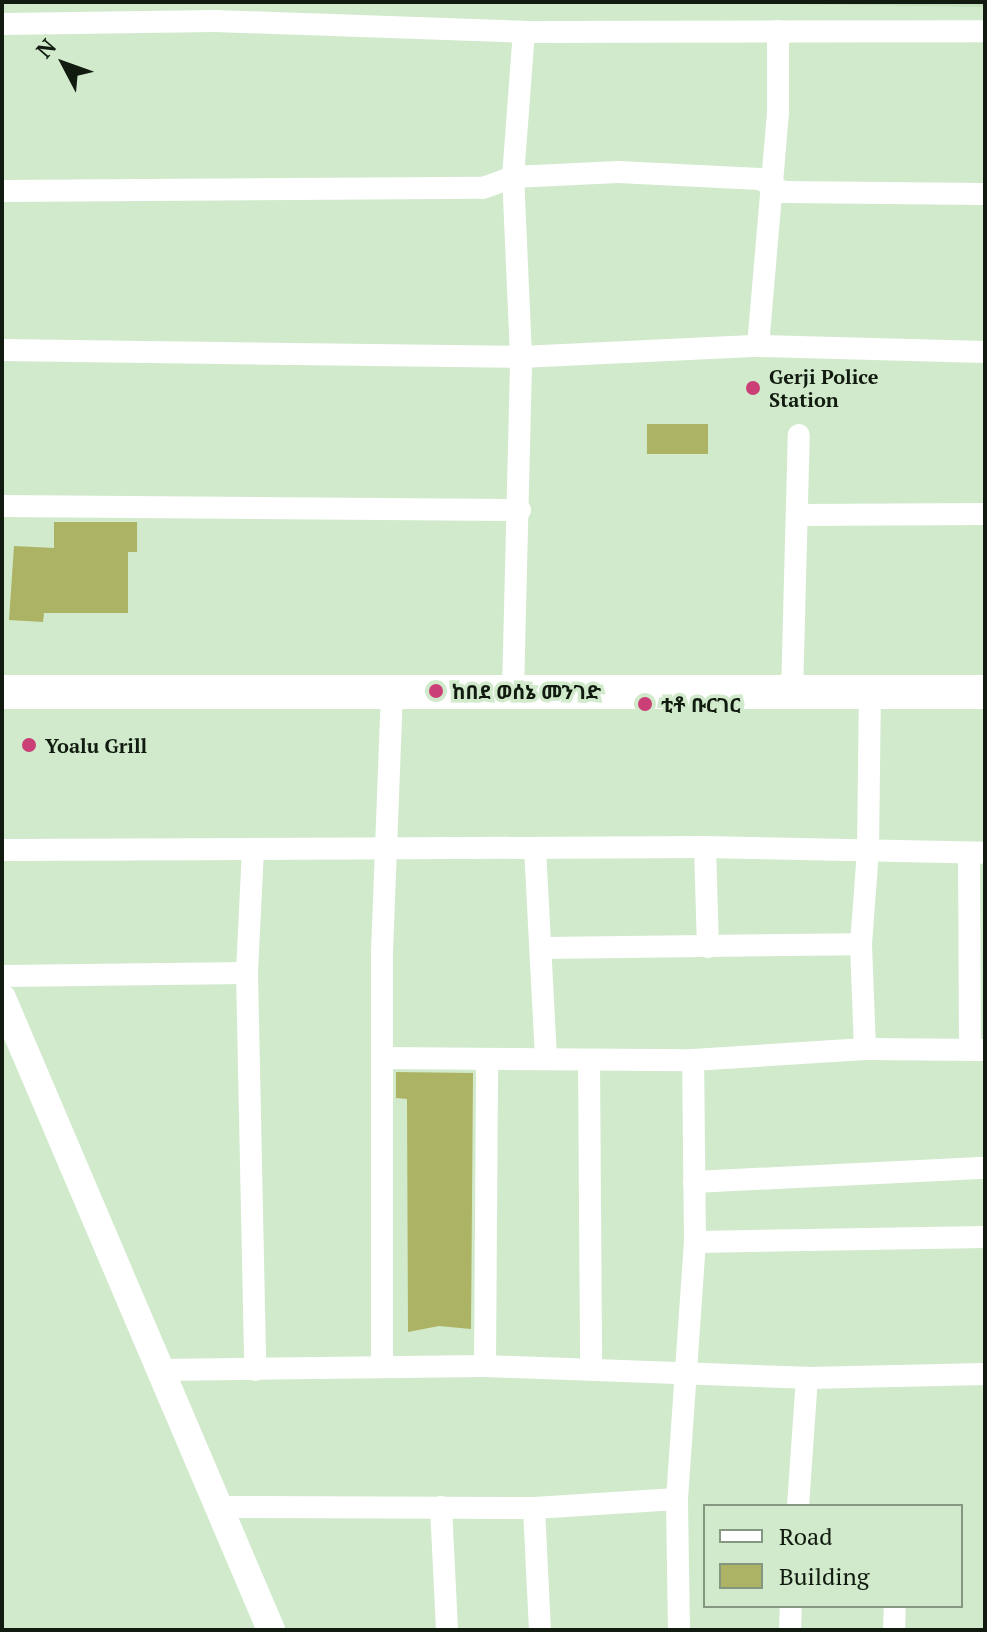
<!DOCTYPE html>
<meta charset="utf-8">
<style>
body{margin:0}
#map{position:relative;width:987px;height:1632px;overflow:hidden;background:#d1eacc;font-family:"PT Serif","Noto Sans Ethiopic",serif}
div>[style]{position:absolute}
.built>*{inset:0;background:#c3e1bd}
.building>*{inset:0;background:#adb364}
.minor>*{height:22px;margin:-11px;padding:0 11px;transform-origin:11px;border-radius:11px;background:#fff}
.tertiary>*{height:28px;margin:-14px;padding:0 14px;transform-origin:14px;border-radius:14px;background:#fff}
.primary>*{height:34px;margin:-17px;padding:0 17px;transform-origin:17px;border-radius:17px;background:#fff}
.dots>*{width:22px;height:22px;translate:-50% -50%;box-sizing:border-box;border:4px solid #d1eacc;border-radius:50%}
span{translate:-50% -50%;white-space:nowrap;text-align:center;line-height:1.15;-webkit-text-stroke:7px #d1eacc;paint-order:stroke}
.poi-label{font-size:20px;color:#121b10;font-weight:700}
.left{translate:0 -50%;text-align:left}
.frame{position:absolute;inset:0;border:4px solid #121b10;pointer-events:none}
.legend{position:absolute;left:703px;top:1504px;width:260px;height:104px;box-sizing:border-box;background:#d1eacc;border:2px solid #859781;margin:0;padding:10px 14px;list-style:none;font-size:24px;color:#121b10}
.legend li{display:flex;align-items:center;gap:16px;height:40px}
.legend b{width:40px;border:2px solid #859781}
.north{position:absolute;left:24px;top:24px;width:80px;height:80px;-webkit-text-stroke:6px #d1eacc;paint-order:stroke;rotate:311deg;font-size:22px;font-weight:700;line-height:32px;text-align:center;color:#121b10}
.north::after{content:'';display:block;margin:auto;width:28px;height:36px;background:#121b10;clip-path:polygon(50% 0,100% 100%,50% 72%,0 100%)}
</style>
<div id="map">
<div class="built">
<i style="clip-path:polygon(666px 2px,985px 2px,985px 7px)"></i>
</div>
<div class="building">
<i style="clip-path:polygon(647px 424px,708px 424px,708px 454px,647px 454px)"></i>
<i style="clip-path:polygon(54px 522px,137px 522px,137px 552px,128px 552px,128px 613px,44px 613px,43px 622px,9px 620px,14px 546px,54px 548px)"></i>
<i style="clip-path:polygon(396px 1072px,473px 1073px,471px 1329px,439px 1326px,408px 1332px,407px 1099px,396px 1098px)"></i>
</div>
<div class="minor">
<i style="left:2px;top:24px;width:213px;rotate:-0.8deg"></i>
<i style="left:215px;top:21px;width:309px;rotate:2deg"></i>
<i style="left:524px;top:32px;width:461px;rotate:-0.1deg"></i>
<i style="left:2px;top:191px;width:481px;rotate:-0.4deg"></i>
<i style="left:483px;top:188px;width:32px;rotate:-20deg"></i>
<i style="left:513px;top:177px;width:105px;rotate:-2.7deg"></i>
<i style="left:618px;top:172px;width:142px;rotate:2.8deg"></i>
<i style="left:760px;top:179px;width:26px;rotate:29deg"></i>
<i style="left:783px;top:192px;width:202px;rotate:0.6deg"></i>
<i style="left:758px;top:346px;width:236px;rotate:-85.1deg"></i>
<i style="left:778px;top:111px;width:80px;rotate:-90deg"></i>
<i style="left:2px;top:350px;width:519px;rotate:0.77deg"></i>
<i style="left:521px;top:357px;width:237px;rotate:-2.7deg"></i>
<i style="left:758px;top:346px;width:227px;rotate:1.5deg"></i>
<i style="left:2px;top:506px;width:518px;rotate:0.44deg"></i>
<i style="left:798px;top:515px;width:187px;rotate:-0.3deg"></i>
<i style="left:513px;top:692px;width:335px;rotate:-88.6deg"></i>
<i style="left:521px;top:357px;width:180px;rotate:-92.5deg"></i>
<i style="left:513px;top:177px;width:145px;rotate:-85.7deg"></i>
<i style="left:792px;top:694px;width:259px;rotate:-88.5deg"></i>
<i style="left:705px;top:847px;width:100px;rotate:88.3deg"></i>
<i style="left:535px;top:848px;width:210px;rotate:87deg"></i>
<i style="left:253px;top:849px;width:124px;rotate:92.8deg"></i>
<i style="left:247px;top:973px;width:397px;rotate:88.8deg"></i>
<i style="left:2px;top:850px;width:703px;rotate:-0.24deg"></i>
<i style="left:705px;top:847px;width:280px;rotate:1.2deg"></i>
<i style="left:969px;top:853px;width:197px;rotate:89.7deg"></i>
<i style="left:544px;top:948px;width:317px;rotate:-0.7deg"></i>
<i style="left:2px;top:976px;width:245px;rotate:-0.7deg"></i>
<i style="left:865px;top:1049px;width:105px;rotate:-92.2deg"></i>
<i style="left:861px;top:944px;width:94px;rotate:-85.7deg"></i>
<i style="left:868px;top:850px;width:157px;rotate:-89.3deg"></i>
<i style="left:382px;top:1058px;width:311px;rotate:0.4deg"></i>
<i style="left:693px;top:1060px;width:172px;rotate:-3.7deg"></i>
<i style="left:865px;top:1049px;width:120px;rotate:0.5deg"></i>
<i style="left:589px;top:1060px;width:309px;rotate:89.6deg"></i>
<i style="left:694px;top:1182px;width:291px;rotate:-2.8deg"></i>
<i style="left:695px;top:1242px;width:290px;rotate:-1deg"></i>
<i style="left:485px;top:1366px;width:306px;rotate:-89.6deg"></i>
<i style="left:382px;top:1367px;width:415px;rotate:-90deg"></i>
<i style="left:382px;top:952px;width:260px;rotate:-87.8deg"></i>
<i style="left:161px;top:1370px;width:324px;rotate:-0.7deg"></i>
<i style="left:485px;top:1366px;width:322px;rotate:2.1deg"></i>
<i style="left:807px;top:1378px;width:178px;rotate:-1.3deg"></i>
<i style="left:798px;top:1506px;width:128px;rotate:-86deg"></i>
<i style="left:222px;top:1507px;width:312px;rotate:0.2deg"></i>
<i style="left:534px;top:1508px;width:143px;rotate:-3.6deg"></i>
<i style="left:441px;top:1507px;width:123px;rotate:87.2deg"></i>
<i style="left:534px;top:1508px;width:122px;rotate:87.2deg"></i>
<i style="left:679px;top:1630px;width:131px;rotate:-90.9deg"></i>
<i style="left:677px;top:1499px;width:258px;rotate:-86deg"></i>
<i style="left:695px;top:1242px;width:182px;rotate:-90.6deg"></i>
<i style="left:790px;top:1630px;width:24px;rotate:-88deg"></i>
<i style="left:894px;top:1630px;width:24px;rotate:-88deg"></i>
</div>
<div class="tertiary">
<i style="left:2px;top:998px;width:687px;rotate:66.94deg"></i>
</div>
<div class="primary">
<i style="left:2px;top:692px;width:983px"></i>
</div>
<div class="dots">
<i style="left:753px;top:388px;background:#ca3f75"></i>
<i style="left:436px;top:691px;background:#ca3f75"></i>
<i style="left:645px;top:704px;background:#ca3f75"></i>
<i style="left:29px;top:745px;background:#ca3f75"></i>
</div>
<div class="poi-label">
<span class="left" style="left:769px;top:388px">Gerji Police<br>Station</span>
<span class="left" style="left:452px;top:691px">ከበደ ወሰኔ መንገድ</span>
<span class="left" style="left:661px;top:704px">ቲቶ ቡርገር</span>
<span class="left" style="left:45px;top:745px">Yoalu Grill</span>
</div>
<div class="frame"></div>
<ul class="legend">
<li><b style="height:10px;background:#fff"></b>Road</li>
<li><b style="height:22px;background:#adb364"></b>Building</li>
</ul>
<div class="north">N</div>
</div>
